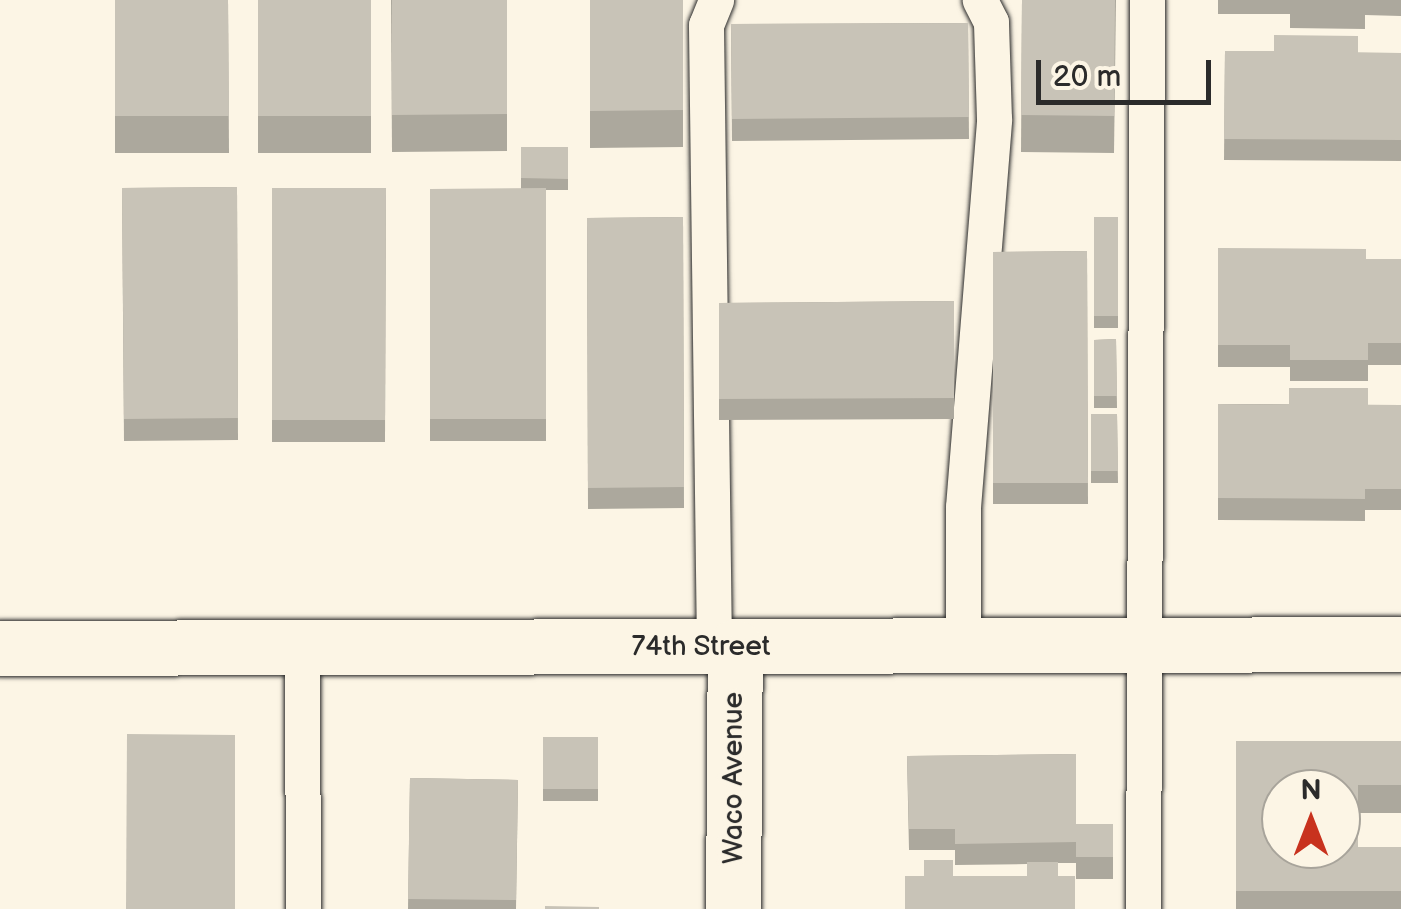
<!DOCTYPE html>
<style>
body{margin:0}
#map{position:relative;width:1401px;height:909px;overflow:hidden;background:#fcf5e5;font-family:"Balsamiq Sans",sans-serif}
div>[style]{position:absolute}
.roads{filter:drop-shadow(0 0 2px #2b2b2b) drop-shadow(0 0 2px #2b2b2b)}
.service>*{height:35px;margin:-17.5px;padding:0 17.5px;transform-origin:17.5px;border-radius:17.5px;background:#fcf5e5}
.minor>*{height:55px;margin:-27.5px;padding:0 27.5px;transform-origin:27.5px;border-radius:27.5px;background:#fcf5e5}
.wall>*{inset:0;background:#aca89d}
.building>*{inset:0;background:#c8c3b7}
span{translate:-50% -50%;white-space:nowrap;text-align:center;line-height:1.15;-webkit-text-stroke:9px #fcf5e5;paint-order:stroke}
.street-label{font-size:28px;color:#2b2b2b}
.north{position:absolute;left:1261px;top:769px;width:100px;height:100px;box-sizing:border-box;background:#fcf5e5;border:2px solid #a8a49b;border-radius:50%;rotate:0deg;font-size:28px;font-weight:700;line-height:40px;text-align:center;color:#2b2b2b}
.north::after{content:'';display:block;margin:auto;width:35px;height:45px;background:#c8321e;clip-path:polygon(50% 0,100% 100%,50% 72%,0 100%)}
.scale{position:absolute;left:1036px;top:60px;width:175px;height:45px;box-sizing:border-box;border:5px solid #2b2b2b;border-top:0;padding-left:12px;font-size:30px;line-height:35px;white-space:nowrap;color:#2b2b2b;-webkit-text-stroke:8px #fcf5e5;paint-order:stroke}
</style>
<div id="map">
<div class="roads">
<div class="service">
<i style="left:963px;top:646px;width:139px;rotate:-90deg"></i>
<i style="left:963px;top:507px;width:389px;rotate:-85.4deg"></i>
<i style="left:994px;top:119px;width:97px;rotate:-91.8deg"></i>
<i style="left:991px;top:22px;width:25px;rotate:-117deg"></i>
<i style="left:714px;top:647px;width:622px;rotate:-90.74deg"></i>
<i style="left:706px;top:25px;width:27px;rotate:-68deg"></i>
<i style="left:302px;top:648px;width:261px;rotate:89.8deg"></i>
<i style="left:1143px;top:909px;width:909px;rotate:-89.75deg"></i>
</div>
<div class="minor">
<i style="left:0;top:648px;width:1401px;rotate:-0.16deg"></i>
<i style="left:733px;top:909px;width:262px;rotate:-89.6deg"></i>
</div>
</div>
<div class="wall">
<i style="clip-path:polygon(115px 0,228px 0,229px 153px,115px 153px)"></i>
<i style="clip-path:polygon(258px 0,371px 0,371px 153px,258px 153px)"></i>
<i style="clip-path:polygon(391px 0,507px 0,507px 151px,392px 152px)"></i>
<i style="clip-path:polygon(590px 0,683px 0,683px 147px,590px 148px)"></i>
<i style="clip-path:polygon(1022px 0,1116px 0,1114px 153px,1021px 152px)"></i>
<i style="clip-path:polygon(1218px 0,1401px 0,1401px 16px,1365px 15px,1365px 29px,1290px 28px,1290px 14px,1218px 14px)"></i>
<i style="clip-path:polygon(968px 23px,969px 139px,732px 141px,731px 24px)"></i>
<i style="clip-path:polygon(1225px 51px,1401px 53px,1401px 161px,1224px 160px)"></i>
<i style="clip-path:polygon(521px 147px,568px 147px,568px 190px,546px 190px,546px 441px,430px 441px,430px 189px,521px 189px)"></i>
<i style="clip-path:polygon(237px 187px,238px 440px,124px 441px,122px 188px)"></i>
<i style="clip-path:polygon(272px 188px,386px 188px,385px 442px,272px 442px)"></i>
<i style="clip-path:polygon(683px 217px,684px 508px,588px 509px,587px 218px)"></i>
<i style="clip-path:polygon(1094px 217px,1118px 217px,1118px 328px,1094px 328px)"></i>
<i style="clip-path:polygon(1218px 248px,1366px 259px,1401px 259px,1401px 365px,1368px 365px,1368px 381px,1290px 381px,1290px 367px,1218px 367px)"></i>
<i style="clip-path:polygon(1087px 251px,1088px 504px,993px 504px,993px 252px)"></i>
<i style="clip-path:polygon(954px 301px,954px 419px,719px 420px,719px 303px)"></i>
<i style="clip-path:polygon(1116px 339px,1117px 408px,1094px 408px,1094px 340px)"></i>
<i style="clip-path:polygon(1218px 404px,1401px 405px,1401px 510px,1365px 510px,1365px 521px,1218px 520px)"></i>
<i style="clip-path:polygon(1091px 414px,1117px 414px,1118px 483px,1091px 483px)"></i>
<i style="clip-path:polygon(543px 737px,598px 737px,598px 801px,543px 801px)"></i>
<i style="clip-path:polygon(1236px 741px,1401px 741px,1401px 813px,1358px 813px,1358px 847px,1401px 847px,1401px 909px,1236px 909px)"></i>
<i style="clip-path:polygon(1076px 754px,1076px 824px,1113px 824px,1113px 879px,1076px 879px,1076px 863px,1058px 863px,1058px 876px,1075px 876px,1075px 909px,905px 909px,905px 876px,924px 876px,924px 860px,953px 860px,953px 876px,1027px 876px,1027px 864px,955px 865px,955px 850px,909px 850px,907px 756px)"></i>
<i style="clip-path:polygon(410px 778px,518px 780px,516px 909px,408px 909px)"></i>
</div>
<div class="building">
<i style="clip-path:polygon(115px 0,228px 0,229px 116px,115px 116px)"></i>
<i style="clip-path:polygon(258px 0,371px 0,371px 116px,258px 116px)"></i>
<i style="clip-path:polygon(392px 0,507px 0,507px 114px,392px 115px)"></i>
<i style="clip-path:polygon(590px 0,683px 0,683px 110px,590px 111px)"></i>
<i style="clip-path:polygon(1022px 0,1115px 0,1114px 116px,1021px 115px)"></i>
<i style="clip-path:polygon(968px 23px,969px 117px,732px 119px,731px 24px)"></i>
<i style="clip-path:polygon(1274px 35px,1358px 36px,1358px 53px,1401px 53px,1401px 140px,1224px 139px,1225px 51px,1274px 51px)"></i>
<i style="clip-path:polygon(521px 147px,568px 147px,568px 179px,521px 178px)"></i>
<i style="clip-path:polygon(237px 187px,238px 418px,124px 419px,122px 188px)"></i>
<i style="clip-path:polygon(272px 188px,386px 188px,385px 420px,272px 420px)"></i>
<i style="clip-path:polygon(546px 188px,546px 419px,430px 419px,430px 189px)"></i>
<i style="clip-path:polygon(683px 217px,684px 487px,588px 488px,587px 218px)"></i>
<i style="clip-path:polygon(1094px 217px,1118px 217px,1118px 316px,1094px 316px)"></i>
<i style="clip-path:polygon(1218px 248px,1366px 249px,1366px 259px,1401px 259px,1401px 343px,1368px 343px,1368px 360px,1290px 360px,1290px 345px,1218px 345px)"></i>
<i style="clip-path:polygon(1087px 251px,1088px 483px,993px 483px,993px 252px)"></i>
<i style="clip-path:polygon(954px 301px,954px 398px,719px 399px,719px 303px)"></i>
<i style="clip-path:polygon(1116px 339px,1117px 396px,1094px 396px,1094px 340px)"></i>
<i style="clip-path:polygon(1289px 388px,1368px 388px,1368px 405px,1401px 405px,1401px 489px,1365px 489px,1365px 499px,1218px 498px,1218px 404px,1289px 405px)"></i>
<i style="clip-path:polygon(1091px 414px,1117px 414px,1118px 471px,1091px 471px)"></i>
<i style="clip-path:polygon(127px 734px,235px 735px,235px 909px,126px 909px)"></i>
<i style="clip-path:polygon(543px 737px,598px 737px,598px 789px,543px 789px)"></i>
<i style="clip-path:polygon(evenodd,1236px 741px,1401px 741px,1401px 785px,1358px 785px,1358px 847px,1401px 847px,1401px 891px,1236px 891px,1236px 741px,1281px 789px,1341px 789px,1341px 849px,1281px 849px,1281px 789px)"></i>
<i style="clip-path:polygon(1076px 754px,1076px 824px,1113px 824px,1113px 857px,1076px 857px,1076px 842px,955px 844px,955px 829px,909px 829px,907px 756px)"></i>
<i style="clip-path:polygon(410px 778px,518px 780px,516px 900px,408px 899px)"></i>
<i style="clip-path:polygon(924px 860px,953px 860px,953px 876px,1027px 876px,1027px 862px,1058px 862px,1058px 876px,1075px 876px,1075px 909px,905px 909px,905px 876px,924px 876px)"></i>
<i style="clip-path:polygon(545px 906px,599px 907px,599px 909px,545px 909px)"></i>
</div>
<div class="street-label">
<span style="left:701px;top:647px">74th Street</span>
<span style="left:734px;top:778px;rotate:-90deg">Waco Avenue</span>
</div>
<div class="north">N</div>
<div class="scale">20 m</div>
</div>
